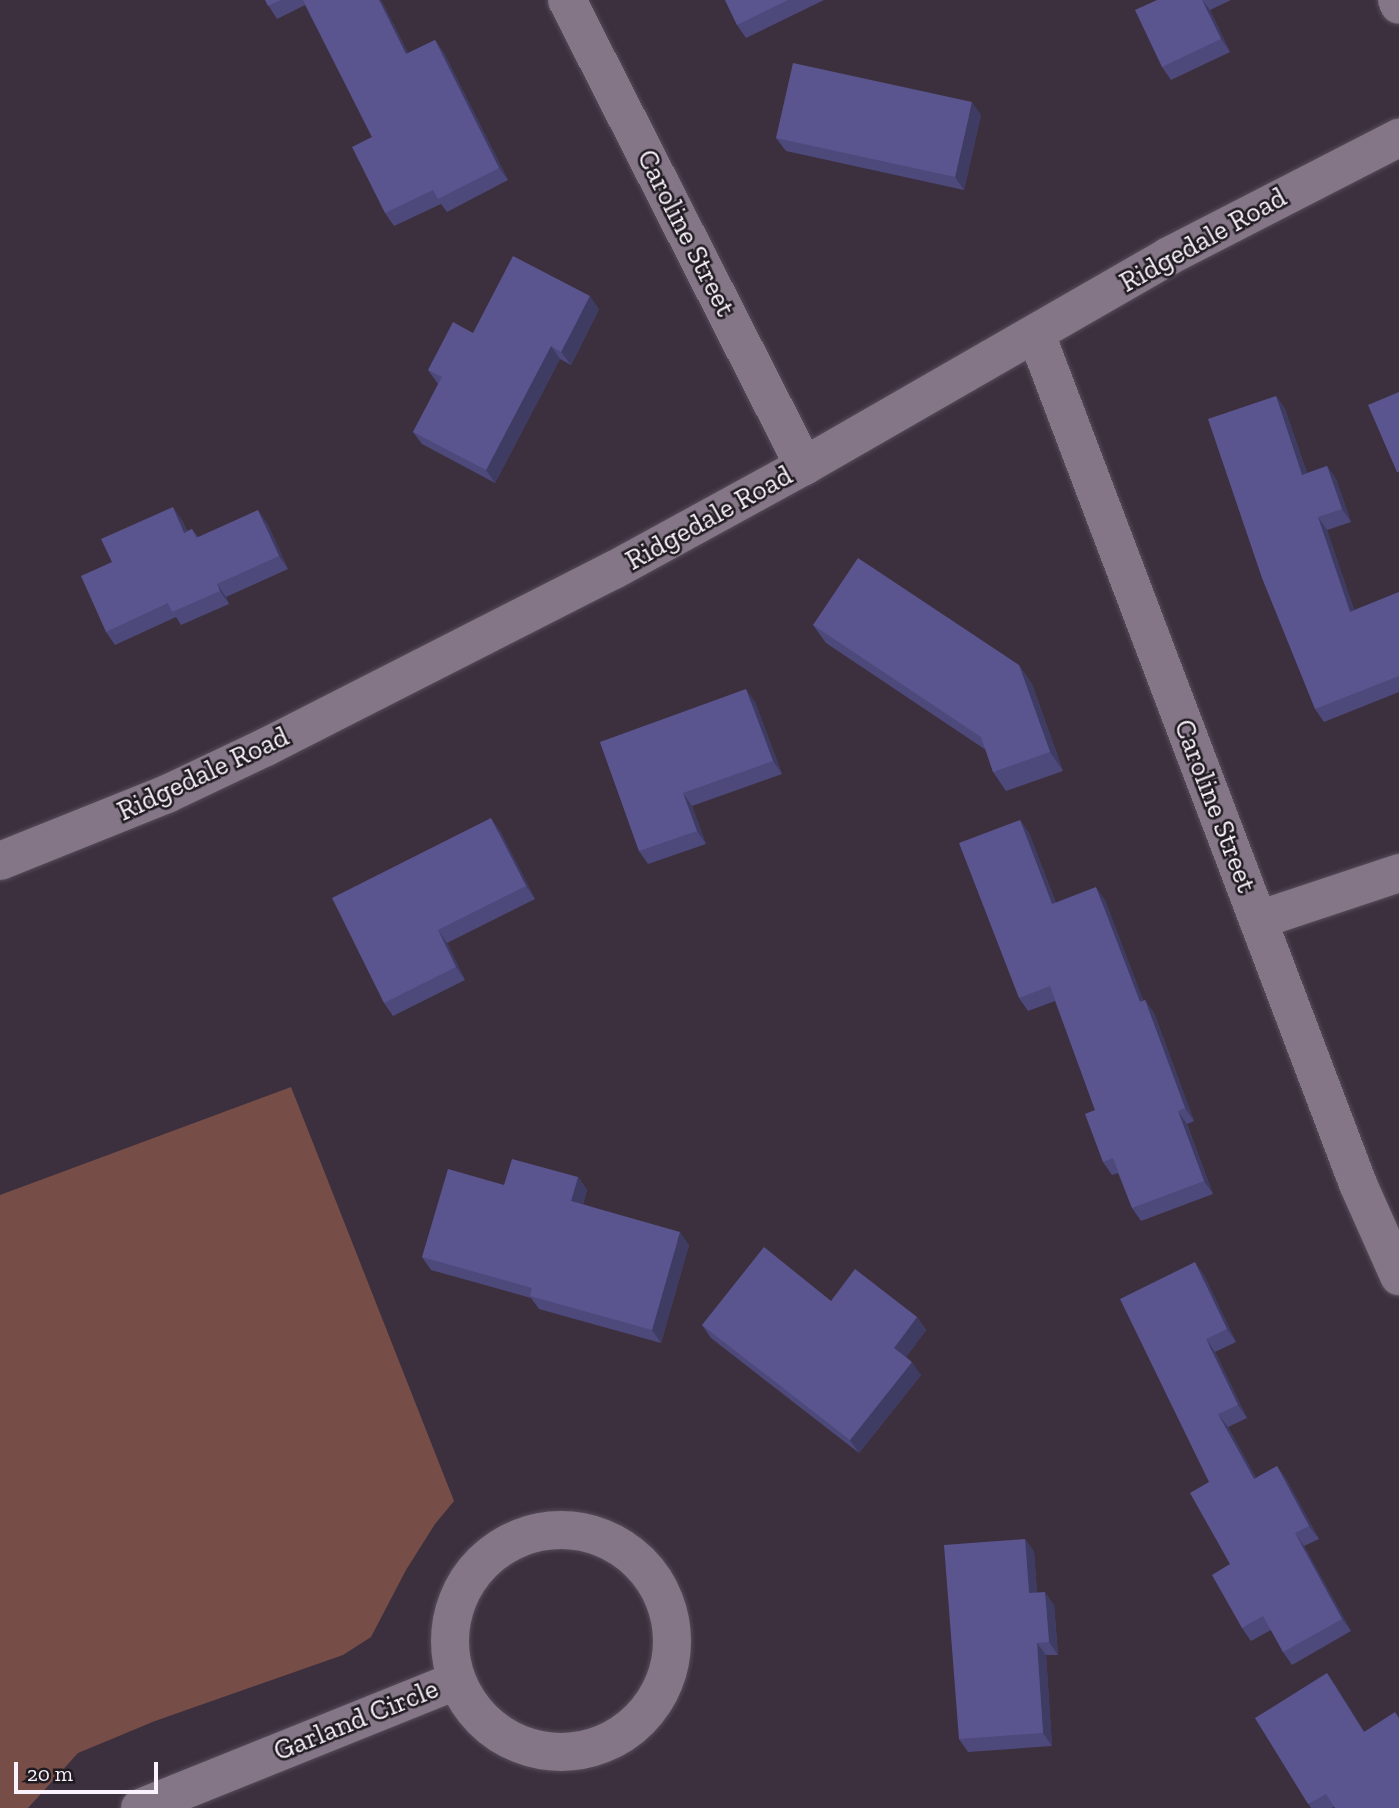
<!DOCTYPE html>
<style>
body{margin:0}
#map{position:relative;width:1399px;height:1808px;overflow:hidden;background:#3c303f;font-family:"Zilla Slab",serif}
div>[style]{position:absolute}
.green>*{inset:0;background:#774d48}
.roads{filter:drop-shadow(0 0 2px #574c59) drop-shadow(0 0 2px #574c59)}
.minor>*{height:38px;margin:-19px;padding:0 19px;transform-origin:19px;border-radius:19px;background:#847687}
.minor>.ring{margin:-19px;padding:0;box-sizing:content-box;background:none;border:38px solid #847687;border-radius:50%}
.wall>*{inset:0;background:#4d497b}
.shaded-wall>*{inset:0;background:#3f3c64}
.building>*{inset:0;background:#5a558f}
span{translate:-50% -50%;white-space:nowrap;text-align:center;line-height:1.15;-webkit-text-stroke:5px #201a21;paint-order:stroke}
.street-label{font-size:28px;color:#faf2fc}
.scale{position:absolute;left:14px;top:1762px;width:144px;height:32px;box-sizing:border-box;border:4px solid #faf2fc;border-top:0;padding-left:9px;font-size:21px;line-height:24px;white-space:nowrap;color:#faf2fc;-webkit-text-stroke:5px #201a21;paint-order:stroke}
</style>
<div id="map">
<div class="green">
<i style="clip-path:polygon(291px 1087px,454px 1501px,435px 1524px,406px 1570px,371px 1637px,343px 1655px,155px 1721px,78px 1753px,28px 1808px,0 1808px,0 1195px)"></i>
</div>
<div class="roads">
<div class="minor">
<i style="left:567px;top:0;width:523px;rotate:63.04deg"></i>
<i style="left:1397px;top:0;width:5px;rotate:68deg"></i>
<i style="left:1036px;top:334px;width:909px;rotate:69.25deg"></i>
<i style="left:1358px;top:1184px;width:101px;rotate:66deg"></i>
<i style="left:0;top:861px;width:180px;rotate:-21.9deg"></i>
<i style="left:167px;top:794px;width:110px;rotate:-25.4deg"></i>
<i style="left:266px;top:747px;width:390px;rotate:-27deg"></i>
<i style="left:614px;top:570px;width:217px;rotate:-28.7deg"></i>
<i style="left:804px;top:466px;width:421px;rotate:-29.9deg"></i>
<i style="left:1169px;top:256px;width:259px;rotate:-27.2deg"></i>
<i style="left:1258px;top:920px;width:149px;rotate:-18.4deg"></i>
<i class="ring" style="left:450px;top:1530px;width:184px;height:184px"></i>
<i style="left:140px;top:1808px;width:341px;rotate:-21.9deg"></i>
</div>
</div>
<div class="wall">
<i style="clip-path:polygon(265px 0,381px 0,408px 53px,435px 40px,444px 53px,508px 180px,447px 212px,441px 204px,394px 226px,385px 213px,372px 137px,305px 5px,277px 19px)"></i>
<i style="clip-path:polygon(725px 0,824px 0,746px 38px,737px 25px)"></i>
<i style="clip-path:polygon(1157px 0,1231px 0,1210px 10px,1230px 52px,1171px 80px,1162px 67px)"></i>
<i style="clip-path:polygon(981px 115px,964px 190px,786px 151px,776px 138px)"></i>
<i style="clip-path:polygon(599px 309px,571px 365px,560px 359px,495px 483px,422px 444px,413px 432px,438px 384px,428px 370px,473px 333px)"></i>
<i style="clip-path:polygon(1276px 396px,1285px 409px,1307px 473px,1327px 466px,1336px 479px,1351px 522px,1327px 530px,1354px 610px,1399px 592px,1399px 692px,1324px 722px,1315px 709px)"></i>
<i style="clip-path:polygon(182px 520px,187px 531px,192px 529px,198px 537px,267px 523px,288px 569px,226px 597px,229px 604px,181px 625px,176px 617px,115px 645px,106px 632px,112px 562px)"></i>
<i style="clip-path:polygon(813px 625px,1019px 665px,1032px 684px,1063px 771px,1006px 791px,993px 772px,986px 750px,826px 643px)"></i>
<i style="clip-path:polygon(755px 702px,782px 774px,692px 806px,706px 844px,648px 864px,639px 851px,600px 742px)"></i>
<i style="clip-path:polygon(1020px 820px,1029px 833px,1056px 903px,1105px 900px,1143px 1001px,1145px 1000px,1154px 1013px,1194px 1121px,1187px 1124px,1213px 1194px,1141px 1221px,1132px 1208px,1118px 1173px,1112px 1175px,1103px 1162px,1095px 1110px,1055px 1001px,1028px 1011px,1019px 998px)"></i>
<i style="clip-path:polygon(500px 831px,535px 899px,447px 943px,465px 980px,393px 1016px,384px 1003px)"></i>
<i style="clip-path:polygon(578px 1177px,587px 1190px,583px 1204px,689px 1245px,661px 1343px,539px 1309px,531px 1298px,431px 1270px,422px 1257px,504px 1185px)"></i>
<i style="clip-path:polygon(1204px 1275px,1236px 1342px,1215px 1352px,1247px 1418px,1228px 1427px,1256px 1478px,1277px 1466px,1286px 1479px,1319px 1539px,1304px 1546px,1351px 1631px,1292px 1665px,1283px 1652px,1271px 1630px,1251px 1641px,1242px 1628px,1230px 1564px,1209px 1482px)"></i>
<i style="clip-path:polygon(831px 1301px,917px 1317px,926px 1330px,906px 1357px,921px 1375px,859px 1453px,711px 1338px,702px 1325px)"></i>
<i style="clip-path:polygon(1025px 1539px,1034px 1552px,1037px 1593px,1054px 1605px,1058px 1655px,1046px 1655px,1052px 1746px,968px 1752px,959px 1739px)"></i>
<i style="clip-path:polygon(1336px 1686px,1334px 1807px,1332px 1808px,1311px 1808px,1255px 1718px)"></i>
</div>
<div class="shaded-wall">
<i style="clip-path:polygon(379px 0,381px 0,415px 67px,406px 54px)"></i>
<i style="clip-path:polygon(1202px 0,1210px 10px,1230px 52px,1221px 39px)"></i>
<i style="clip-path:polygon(435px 40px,444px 53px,508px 180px,499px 168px)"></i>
<i style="clip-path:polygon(972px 102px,981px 115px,964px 190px,955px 177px)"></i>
<i style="clip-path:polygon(590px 296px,599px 309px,571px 365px,561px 352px)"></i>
<i style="clip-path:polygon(551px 346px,560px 359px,495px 483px,486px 470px)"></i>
<i style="clip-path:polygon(1276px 396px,1285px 409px,1312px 488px,1302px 475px)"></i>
<i style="clip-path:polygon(1327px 466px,1336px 479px,1351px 522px,1342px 509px)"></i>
<i style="clip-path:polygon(173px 507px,182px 520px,193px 546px,184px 533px)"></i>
<i style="clip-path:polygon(258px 510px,267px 523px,288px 569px,279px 556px)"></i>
<i style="clip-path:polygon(1318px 517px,1327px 530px,1359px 625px,1350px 612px)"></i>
<i style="clip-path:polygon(217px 584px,226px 597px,229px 604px,220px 591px)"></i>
<i style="clip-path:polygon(1019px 665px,1032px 684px,1063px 771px,1050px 752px)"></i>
<i style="clip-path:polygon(746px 689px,755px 702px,782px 774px,773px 761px)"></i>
<i style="clip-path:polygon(683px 793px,692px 806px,706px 844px,697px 831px)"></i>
<i style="clip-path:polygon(491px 818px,500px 831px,535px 899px,526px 886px)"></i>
<i style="clip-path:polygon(1020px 820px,1029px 833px,1061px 917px,1052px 904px)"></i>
<i style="clip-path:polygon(1096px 887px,1105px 900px,1149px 1015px,1140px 1002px)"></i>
<i style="clip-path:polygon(438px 930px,447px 943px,465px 980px,456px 967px)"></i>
<i style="clip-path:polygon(1145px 1000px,1154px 1013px,1194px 1121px,1185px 1108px)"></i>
<i style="clip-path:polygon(1178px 1111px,1187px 1124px,1213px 1194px,1204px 1181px)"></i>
<i style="clip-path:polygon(578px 1177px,587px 1190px,580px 1214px,571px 1201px)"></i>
<i style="clip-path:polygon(680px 1232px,689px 1245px,661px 1343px,652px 1330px)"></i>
<i style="clip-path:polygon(1195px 1262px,1204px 1275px,1236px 1342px,1227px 1329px)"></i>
<i style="clip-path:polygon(917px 1317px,926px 1330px,903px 1361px,894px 1348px)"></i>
<i style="clip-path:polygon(1206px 1339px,1215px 1352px,1247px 1418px,1238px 1405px)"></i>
<i style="clip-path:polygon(912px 1362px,921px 1375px,859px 1453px,850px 1440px)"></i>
<i style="clip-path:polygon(1218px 1414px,1228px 1427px,1264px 1492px,1254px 1479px)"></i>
<i style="clip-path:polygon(1277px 1466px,1286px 1479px,1319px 1539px,1309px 1526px)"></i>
<i style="clip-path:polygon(1295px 1533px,1304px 1546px,1351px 1631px,1342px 1619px)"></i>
<i style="clip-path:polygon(1025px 1539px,1034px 1552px,1038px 1606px,1029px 1593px)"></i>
<i style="clip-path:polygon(1045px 1592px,1054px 1605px,1058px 1655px,1049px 1642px)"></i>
<i style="clip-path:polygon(1037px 1643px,1046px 1655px,1052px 1746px,1043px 1733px)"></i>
<i style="clip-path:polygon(1327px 1673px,1336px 1686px,1373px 1745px,1364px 1732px)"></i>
</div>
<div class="building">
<i style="clip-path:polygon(265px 0,281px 0,268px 6px)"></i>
<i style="clip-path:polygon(303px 0,379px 0,406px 54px,435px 40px,499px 168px,438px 199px,433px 190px,385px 213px,352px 147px,372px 137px)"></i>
<i style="clip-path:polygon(725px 0,788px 0,737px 25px)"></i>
<i style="clip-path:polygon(1157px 0,1202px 0,1221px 39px,1162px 67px,1135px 10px)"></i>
<i style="clip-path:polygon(793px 63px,972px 102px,955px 177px,776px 138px)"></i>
<i style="clip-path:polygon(513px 256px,590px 296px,561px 352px,551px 346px,486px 470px,413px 432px,442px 377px,428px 370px,453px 322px,473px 333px)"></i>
<i style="clip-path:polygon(1399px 392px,1399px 472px,1397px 472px,1368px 405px)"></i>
<i style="clip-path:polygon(1276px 396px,1302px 475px,1327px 466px,1342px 509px,1318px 517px,1350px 612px,1399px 592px,1399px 676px,1315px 709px,1262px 578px,1208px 419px)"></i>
<i style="clip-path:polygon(173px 507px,184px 533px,192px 529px,196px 538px,258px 510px,279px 556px,217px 584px,220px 591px,172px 612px,168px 603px,106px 632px,81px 576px,112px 562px,101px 539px)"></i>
<i style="clip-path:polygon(858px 558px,1019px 665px,1050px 752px,993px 772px,981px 737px,813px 625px)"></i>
<i style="clip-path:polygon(746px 689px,773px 761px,683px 793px,697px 831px,639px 851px,600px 742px)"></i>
<i style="clip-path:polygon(491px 818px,526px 886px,438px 930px,456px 967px,384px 1003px,332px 898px)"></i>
<i style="clip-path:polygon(1020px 820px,1052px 904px,1096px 887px,1140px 1002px,1145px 1000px,1185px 1108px,1178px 1111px,1204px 1181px,1132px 1208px,1113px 1158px,1103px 1162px,1085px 1114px,1095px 1110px,1050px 986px,1019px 998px,959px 843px)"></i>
<i style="clip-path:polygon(512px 1159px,578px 1177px,571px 1201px,680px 1232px,652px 1330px,530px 1296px,532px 1288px,422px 1257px,448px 1169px,504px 1185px)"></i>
<i style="clip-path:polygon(764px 1247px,831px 1301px,855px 1269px,917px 1317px,894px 1348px,912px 1362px,850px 1440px,702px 1325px)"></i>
<i style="clip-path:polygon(1195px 1262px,1227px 1329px,1206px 1339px,1238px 1405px,1218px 1414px,1254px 1479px,1277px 1466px,1309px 1526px,1295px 1533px,1342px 1619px,1283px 1652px,1263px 1616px,1242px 1628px,1212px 1575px,1230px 1564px,1190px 1493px,1209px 1482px,1120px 1299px)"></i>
<i style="clip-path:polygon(1025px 1539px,1029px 1593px,1045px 1592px,1049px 1642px,1037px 1643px,1043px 1733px,959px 1739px,944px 1545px)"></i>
<i style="clip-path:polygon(1327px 1673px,1364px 1732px,1395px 1712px,1399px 1718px,1399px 1808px,1335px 1808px,1326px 1794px,1308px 1804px,1255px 1718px)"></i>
</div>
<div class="street-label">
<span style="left:686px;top:233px;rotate:63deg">Caroline Street</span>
<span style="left:1203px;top:240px;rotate:-29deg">Ridgedale Road</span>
<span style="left:709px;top:518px;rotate:-29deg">Ridgedale Road</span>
<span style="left:203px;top:774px;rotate:-25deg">Ridgedale Road</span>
<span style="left:1215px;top:806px;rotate:69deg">Caroline Street</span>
<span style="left:356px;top:1720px;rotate:-22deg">Garland Circle</span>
</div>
<div class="scale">20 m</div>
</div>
